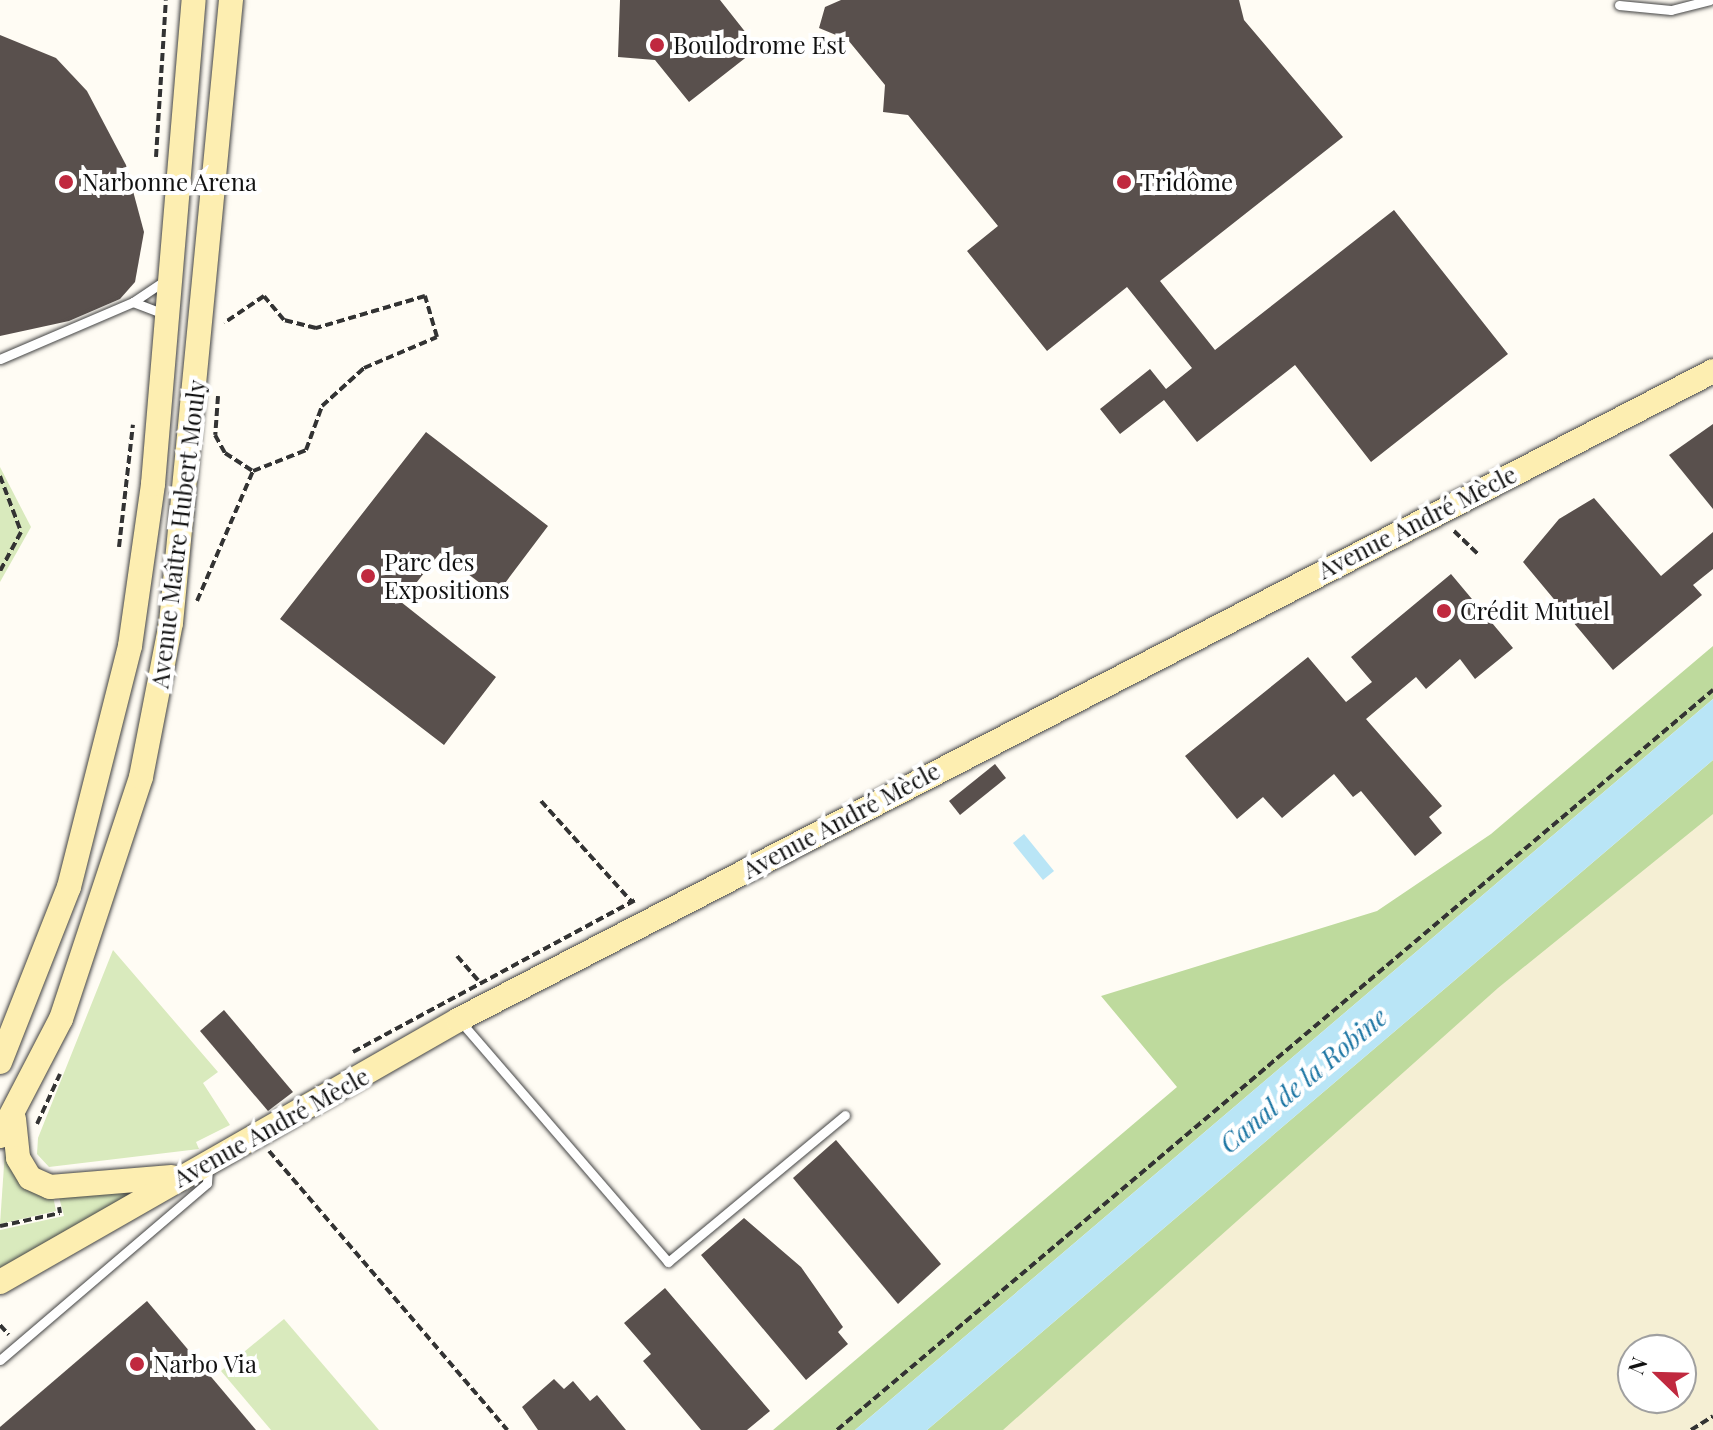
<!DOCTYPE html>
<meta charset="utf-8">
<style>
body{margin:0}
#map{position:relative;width:1713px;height:1430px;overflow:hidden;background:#fffcf4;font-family:"Playfair Display",serif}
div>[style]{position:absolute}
.farmland>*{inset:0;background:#f5efd4}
.green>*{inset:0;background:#d9eabd}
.forest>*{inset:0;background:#beda9d}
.water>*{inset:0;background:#b9e5f6}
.building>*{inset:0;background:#59504d}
.path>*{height:4px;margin-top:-2px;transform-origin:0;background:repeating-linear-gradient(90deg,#333 0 8px,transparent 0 12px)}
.roads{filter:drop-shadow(0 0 2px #444) drop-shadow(0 0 2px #444)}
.lane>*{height:9px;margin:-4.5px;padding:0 4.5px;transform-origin:4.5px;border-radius:4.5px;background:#fff}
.secondary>*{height:24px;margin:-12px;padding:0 12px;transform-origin:12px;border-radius:12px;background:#fdeeb1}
.dots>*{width:22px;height:22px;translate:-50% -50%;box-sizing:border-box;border:4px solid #fff;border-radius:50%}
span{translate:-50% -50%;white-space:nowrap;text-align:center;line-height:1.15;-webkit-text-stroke:8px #fff;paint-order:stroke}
.poi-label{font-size:24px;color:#111}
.left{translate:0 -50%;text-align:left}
.street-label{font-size:24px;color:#111}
.water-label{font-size:26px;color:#1a74a2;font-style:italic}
.north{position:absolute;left:1617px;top:1334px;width:80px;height:80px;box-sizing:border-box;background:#fff;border:2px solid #a0a0a0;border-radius:50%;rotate:293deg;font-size:22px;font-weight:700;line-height:32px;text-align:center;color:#111}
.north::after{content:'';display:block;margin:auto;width:28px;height:36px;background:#c0293f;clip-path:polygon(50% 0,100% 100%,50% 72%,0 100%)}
</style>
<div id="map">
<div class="farmland">
<i style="clip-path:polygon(evenodd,1713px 778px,1713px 1430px,956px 1430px,1713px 778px,1633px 1350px,1681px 1350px,1681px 1398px,1633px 1398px,1633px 1350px)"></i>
</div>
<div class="green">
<i style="clip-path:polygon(0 467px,31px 527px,0 582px)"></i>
<i style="clip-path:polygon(113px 950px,218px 1072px,203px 1083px,230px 1125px,196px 1142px,199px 1149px,49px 1167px,37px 1154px,38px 1138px)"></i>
<i style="clip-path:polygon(5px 1151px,53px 1196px,56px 1211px,0 1224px)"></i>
<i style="clip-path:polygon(130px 1192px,126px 1197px,0 1268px,0 1230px,64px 1216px,59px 1197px)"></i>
<i style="clip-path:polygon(284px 1319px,379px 1430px,271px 1430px,221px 1371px)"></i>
</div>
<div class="forest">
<i style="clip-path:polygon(1713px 646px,1713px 699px,855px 1430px,773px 1430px,1177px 1087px,1101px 996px,1377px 911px,1491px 834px)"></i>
<i style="clip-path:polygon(1713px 760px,1713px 814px,1498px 988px,1003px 1430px,927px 1430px)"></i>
</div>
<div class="water">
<i style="clip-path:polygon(1713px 699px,1713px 760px,927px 1430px,855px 1430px)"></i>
<i style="clip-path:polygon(1024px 834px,1054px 871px,1043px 880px,1013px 843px)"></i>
</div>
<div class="building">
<i style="clip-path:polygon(620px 0,720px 0,758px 48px,689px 102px,655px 60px,618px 57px)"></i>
<i style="clip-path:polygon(841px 0,1239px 0,1244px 20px,1343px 137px,1160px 281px,1215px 350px,1394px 210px,1508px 354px,1371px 462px,1295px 365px,1197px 442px,1164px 400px,1120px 434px,1100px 409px,1150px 369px,1166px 389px,1192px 368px,1127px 287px,1047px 351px,967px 251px,998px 226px,908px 115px,883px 112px,885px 85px,848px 40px,819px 28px,825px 7px)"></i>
<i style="clip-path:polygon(0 35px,56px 58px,87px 91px,126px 165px,144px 232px,135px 282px,120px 299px,69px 321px,0 336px)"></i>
<i style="clip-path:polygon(1713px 424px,1713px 509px,1669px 455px)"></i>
<i style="clip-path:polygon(426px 432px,548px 526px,496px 595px,440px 553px,401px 602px,496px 677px,444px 745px,280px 619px)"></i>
<i style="clip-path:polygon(1594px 498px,1661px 576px,1713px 532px,1713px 569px,1693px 585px,1702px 595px,1613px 670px,1523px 562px,1559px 519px)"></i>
<i style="clip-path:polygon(1451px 574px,1513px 648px,1475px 679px,1460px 659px,1426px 689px,1416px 677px,1366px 719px,1442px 806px,1429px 817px,1442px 833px,1415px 856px,1361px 791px,1353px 797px,1334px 774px,1282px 818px,1263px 797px,1237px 819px,1185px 756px,1308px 657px,1346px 702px,1372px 682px,1351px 657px)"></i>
<i style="clip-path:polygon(995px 764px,1006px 778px,960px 815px,949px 801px)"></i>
<i style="clip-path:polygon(224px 1010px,293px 1092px,268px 1111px,200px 1031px)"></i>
<i style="clip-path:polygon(836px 1140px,941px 1264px,898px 1304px,793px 1178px)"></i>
<i style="clip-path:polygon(744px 1218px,801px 1267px,843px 1327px,838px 1332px,848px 1344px,806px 1380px,701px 1255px)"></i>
<i style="clip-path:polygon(665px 1288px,770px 1411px,747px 1430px,701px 1430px,643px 1361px,651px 1354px,624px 1323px)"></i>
<i style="clip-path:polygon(147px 1301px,256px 1430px,0 1430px,0 1427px)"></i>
<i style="clip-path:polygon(554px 1379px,564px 1389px,573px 1381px,590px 1401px,597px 1395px,626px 1430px,538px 1430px,522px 1407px)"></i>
</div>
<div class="path">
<i style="left:156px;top:157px;width:157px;rotate:-86.4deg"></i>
<i style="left:218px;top:396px;width:39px;rotate:94deg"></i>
<i style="left:215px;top:435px;width:21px;rotate:61deg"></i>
<i style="left:225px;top:453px;width:33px;rotate:33deg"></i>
<i style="left:0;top:476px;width:60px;rotate:69.4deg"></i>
<i style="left:21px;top:532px;width:44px;rotate:118.3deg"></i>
<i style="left:1454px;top:531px;width:33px;rotate:44deg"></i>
<i style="left:119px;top:547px;width:123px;rotate:-83.5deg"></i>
<i style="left:197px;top:601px;width:142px;rotate:-66.7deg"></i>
<i style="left:253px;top:471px;width:57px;rotate:-21.6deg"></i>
<i style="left:306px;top:450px;width:47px;rotate:-70deg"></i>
<i style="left:322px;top:406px;width:57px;rotate:-42.1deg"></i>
<i style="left:364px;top:368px;width:79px;rotate:-23deg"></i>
<i style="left:437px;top:337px;width:43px;rotate:-106.3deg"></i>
<i style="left:425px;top:296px;width:114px;rotate:163.6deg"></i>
<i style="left:316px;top:328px;width:33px;rotate:-166deg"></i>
<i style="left:284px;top:320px;width:31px;rotate:-130deg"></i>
<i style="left:264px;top:296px;width:48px;rotate:146deg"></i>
<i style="left:541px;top:801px;width:136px;rotate:48deg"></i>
<i style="left:457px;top:956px;width:32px;rotate:49deg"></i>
<i style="left:353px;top:1052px;width:323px;rotate:-28.3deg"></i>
<i style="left:37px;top:1124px;width:55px;rotate:-65.3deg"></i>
<i style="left:269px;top:1151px;width:367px;rotate:49.5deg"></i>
<i style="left:0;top:1226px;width:61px;rotate:-12.2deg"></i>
<i style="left:60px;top:1213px;width:6px;rotate:-99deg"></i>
<i style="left:0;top:1325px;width:13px;rotate:48deg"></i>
<i style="left:837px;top:1430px;width:1147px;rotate:-40.19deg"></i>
<i style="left:1691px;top:1430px;width:26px;rotate:-32deg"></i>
</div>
<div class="roads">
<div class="lane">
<i style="left:1619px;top:5px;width:52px;rotate:5.5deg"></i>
<i style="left:1671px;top:10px;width:40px;rotate:-14.4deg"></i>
<i style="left:133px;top:302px;width:40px;rotate:-34deg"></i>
<i style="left:0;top:359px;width:145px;rotate:-23.2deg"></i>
<i style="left:133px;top:302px;width:33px;rotate:21deg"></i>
<i style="left:461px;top:1022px;width:317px;rotate:49.2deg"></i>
<i style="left:668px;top:1262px;width:230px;rotate:-39.7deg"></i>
<i style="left:0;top:1360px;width:272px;rotate:-40.5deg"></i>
<i style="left:207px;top:1183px;width:16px;rotate:-86deg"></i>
</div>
<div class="secondary">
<i style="left:0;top:1062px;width:188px;rotate:-68.5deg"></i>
<i style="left:69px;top:887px;width:249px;rotate:-75.8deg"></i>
<i style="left:130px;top:646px;width:164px;rotate:-81.9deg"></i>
<i style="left:153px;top:484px;width:486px;rotate:-85.2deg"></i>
<i style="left:14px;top:1119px;width:39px;rotate:84deg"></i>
<i style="left:18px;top:1158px;width:23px;rotate:59deg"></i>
<i style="left:30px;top:1178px;width:22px;rotate:24deg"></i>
<i style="left:50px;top:1187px;width:122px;rotate:-4.7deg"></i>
<i style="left:0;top:1136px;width:132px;rotate:-62.5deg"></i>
<i style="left:61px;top:1019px;width:255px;rotate:-71.7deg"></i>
<i style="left:141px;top:777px;width:157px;rotate:-79deg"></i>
<i style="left:171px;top:623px;width:626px;rotate:-84.5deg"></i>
<i style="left:0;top:1282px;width:528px;rotate:-29.77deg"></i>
<i style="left:458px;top:1020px;width:1413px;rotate:-27.34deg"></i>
</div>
</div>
<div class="dots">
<i style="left:657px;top:45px;background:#c0293f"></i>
<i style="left:66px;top:182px;background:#c0293f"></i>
<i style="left:1124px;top:182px;background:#c0293f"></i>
<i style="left:368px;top:576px;background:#c0293f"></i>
<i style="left:1444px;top:611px;background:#c0293f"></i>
<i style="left:137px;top:1364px;background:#c0293f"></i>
</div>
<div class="poi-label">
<span class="left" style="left:673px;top:45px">Boulodrome Est</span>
<span class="left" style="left:82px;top:182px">Narbonne Arena</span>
<span class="left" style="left:1140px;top:182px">Tridôme</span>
<span class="left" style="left:384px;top:576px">Parc des<br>Expositions</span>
<span class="left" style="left:1460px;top:611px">Crédit Mutuel</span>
<span class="left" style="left:153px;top:1364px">Narbo Via</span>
</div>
<div class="street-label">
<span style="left:1417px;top:522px;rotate:-27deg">Avenue André Mècle</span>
<span style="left:178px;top:534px;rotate:-83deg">Avenue Maître Hubert Mouly</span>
<span style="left:841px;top:820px;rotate:-28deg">Avenue André Mècle</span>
<span style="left:271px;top:1127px;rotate:-29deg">Avenue André Mècle</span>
</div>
<div class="water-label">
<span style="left:1303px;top:1080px;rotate:-40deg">Canal de la Robine</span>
</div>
<div class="north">N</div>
</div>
